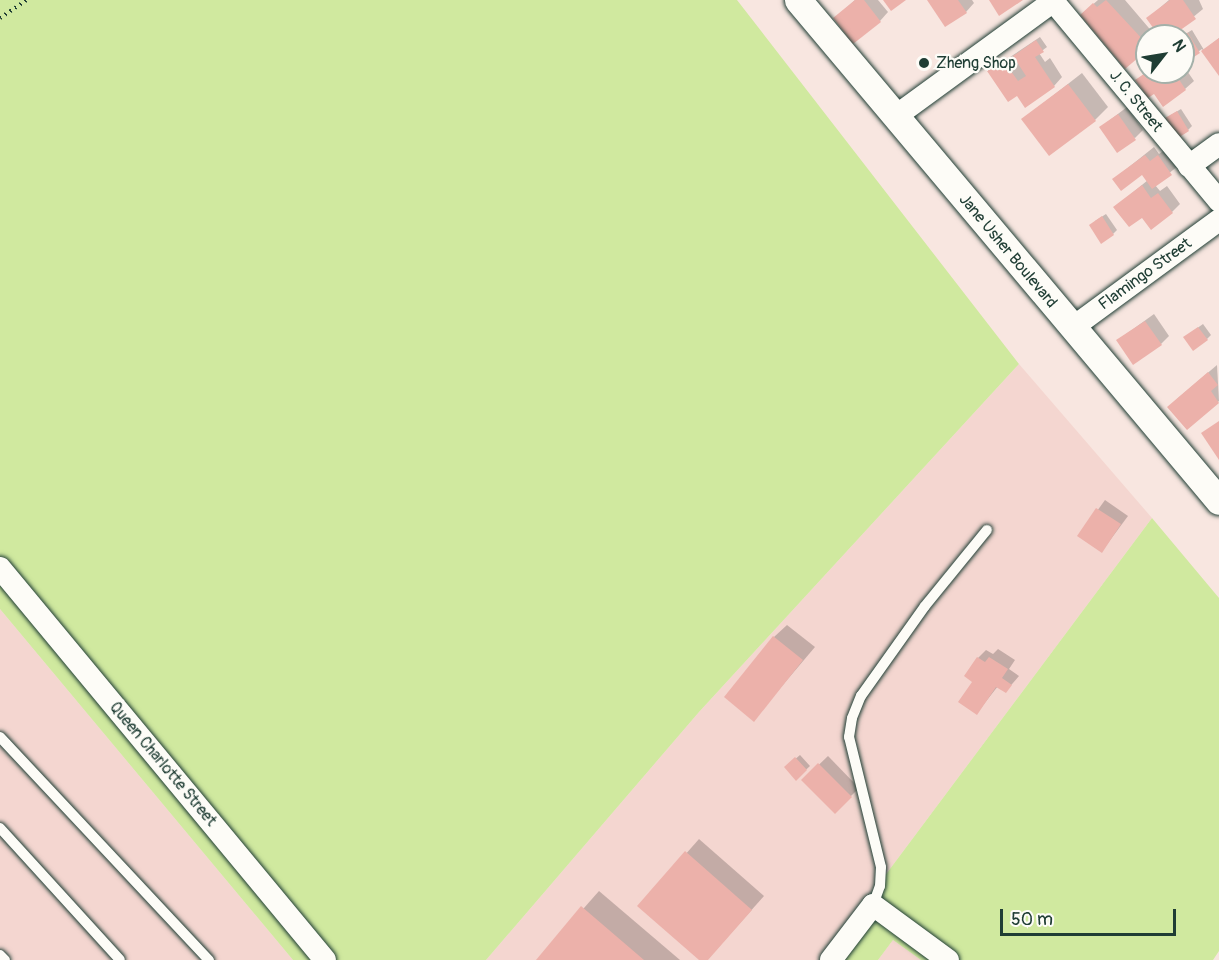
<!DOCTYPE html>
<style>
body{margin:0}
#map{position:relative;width:1219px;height:960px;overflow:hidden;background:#f8e6e0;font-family:Pangolin,sans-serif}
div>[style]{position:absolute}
.built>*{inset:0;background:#f4d6d0}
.green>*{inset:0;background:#d0e99f}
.shadow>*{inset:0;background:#0003}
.building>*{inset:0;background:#ecb1aa}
.path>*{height:4px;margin-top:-2px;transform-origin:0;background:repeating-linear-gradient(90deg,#1f3d34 0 1.5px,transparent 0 6px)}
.roads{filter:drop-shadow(0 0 2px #1f3d34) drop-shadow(0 0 2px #1f3d34)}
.service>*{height:10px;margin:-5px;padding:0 5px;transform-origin:5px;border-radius:5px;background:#fdfcf7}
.minor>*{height:22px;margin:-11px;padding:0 11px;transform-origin:11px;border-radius:11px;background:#fdfcf7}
.tertiary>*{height:27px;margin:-13.5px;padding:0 13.5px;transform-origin:13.5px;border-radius:13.5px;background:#fdfcf7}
.dots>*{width:16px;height:16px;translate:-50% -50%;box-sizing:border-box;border:3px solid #fdfcf7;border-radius:50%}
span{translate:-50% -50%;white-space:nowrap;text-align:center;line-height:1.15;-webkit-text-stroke:4.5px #fdfcf7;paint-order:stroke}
.poi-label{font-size:16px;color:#1f3d34}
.left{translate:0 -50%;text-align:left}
.street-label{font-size:16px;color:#1f3d34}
.north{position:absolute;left:1135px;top:24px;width:60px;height:60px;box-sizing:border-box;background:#fdfcf7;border:2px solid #a4b0a9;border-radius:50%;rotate:59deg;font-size:16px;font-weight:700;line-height:24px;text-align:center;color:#1f3d34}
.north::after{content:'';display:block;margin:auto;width:21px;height:27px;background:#1f3d34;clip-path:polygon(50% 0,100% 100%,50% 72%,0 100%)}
.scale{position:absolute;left:1000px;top:909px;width:176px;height:27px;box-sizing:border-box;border:3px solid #1f3d34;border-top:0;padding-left:8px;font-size:18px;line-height:21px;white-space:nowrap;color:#1f3d34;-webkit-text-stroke:4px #fdfcf7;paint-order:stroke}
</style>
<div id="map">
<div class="built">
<i style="clip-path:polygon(1019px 364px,1152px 518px,822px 960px,486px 960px,699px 712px)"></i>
<i style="clip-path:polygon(0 609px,293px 960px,0 960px)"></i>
<i style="clip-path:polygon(893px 940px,921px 960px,878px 960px)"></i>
</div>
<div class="green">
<i style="clip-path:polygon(0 0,737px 0,1019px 364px,699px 712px,486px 960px,293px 960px,0 609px)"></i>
<i style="clip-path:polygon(1152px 518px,1219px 598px,1219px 951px,1213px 960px,921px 960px,893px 940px,878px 960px,822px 960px)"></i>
</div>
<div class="shadow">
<i style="clip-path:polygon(855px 0,878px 0,888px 12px,880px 21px,835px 18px)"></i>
<i style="clip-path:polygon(929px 0,972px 0,974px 3px,966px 12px)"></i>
<i style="clip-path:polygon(1098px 0,1125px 0,1154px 34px,1147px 36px,1143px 44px,1146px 48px,1138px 56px,1090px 7px)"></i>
<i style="clip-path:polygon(1169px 0,1199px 0,1203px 9px,1170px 36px,1161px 36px,1148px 18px)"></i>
<i style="clip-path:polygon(1192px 30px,1204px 50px,1219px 38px,1219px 74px,1202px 49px,1183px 62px,1182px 36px)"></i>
<i style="clip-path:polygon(1040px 37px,1047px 47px,1039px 53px,1045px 62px,1050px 58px,1062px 77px,1054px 86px,1018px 94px,989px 71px)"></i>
<i style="clip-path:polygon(1183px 65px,1194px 81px,1185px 89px,1154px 92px,1137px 80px,1147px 71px,1183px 72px)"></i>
<i style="clip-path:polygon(1082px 73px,1108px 107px,1095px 120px,1023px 119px)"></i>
<i style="clip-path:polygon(1127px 107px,1143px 130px,1135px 138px,1101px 127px)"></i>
<i style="clip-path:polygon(1181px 109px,1192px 126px,1188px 130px,1171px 115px)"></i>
<i style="clip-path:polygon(1154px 147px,1159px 154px,1167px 148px,1179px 165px,1155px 185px,1160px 191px,1167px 186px,1180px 204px,1172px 212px,1142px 216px,1115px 207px,1148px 180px,1143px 173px,1114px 179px)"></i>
<i style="clip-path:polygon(1106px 214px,1117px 230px,1113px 234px,1095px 221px)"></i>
<i style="clip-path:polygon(1154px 314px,1169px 336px,1161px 344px,1118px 340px)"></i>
<i style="clip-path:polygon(1203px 324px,1211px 335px,1207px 339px,1189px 334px)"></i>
<i style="clip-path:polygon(1217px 365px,1219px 401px,1188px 428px,1177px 399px)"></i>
<i style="clip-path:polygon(1105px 500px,1128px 516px,1102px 551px,1079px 536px)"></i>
<i style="clip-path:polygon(787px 625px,815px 647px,754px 719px,774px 637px)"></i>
<i style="clip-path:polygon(998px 649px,1015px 660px,1009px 669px,1019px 676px,1006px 691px,998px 686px,977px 713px,974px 682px,978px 658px,986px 650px,993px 654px)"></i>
<i style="clip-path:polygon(800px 755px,810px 766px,796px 779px,786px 767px)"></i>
<i style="clip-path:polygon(828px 756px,859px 788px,835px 812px,803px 780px)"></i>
<i style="clip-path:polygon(699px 839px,764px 896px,707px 960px,701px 960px,640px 906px)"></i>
<i style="clip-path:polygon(599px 891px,680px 960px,538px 960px)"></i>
</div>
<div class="building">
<i style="clip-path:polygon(855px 0,864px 0,881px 22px,853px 44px,833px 18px)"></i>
<i style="clip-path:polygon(883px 0,906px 0,891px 11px)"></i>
<i style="clip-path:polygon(927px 0,958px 0,967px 13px,945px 27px)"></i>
<i style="clip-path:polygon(989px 0,1023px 0,999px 16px)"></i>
<i style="clip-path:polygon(1106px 0,1146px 43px,1135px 52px,1139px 57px,1125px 69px,1080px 15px,1093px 3px,1097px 7px)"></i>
<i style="clip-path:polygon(1170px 0,1183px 0,1196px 19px,1172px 36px,1159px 36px,1146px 18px)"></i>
<i style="clip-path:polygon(1188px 33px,1200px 53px,1183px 64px,1183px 35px)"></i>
<i style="clip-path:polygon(1219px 38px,1219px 76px,1201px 51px)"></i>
<i style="clip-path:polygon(1036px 40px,1044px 52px,1035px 57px,1055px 87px,1025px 108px,1017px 96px,1008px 102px,987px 71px,1003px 60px,1018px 81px,1026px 76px,1013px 56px)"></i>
<i style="clip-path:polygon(1147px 72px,1174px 72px,1186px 90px,1163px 107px,1154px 94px,1148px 98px,1135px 80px)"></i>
<i style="clip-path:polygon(1068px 84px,1096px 121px,1049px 156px,1021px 119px)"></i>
<i style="clip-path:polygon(1177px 111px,1189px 131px,1178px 138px,1165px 118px)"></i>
<i style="clip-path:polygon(1118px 114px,1136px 140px,1117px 153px,1099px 127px)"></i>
<i style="clip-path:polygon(1145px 155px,1150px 161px,1158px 155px,1172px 175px,1152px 189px,1142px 175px,1121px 191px,1112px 179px)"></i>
<i style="clip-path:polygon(1142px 185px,1151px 198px,1158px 193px,1173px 213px,1151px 230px,1142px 218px,1129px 227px,1113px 207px)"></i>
<i style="clip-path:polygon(1102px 216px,1114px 235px,1101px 244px,1089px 225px)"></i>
<i style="clip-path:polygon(1145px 321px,1162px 345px,1133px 365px,1116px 340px)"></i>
<i style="clip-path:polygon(1198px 327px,1208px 340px,1193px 351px,1183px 337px)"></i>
<i style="clip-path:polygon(1208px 372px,1218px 385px,1211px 391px,1219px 403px,1187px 430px,1167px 407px)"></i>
<i style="clip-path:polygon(1219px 421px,1219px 460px,1201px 433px)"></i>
<i style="clip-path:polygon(1096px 508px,1121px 524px,1102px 553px,1077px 536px)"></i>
<i style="clip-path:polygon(773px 636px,803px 660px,754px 722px,724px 697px)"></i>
<i style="clip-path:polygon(977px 657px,985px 662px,989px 657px,1008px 669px,1002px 678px,1012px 685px,1006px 693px,996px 687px,977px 715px,958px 702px,972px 682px,964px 676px)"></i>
<i style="clip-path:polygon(795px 757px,807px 770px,796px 781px,784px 767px)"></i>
<i style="clip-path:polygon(818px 763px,852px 797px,835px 814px,801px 780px)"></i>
<i style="clip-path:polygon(685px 851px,752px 910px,708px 960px,699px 960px,637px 906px)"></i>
<i style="clip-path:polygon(581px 906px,644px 960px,536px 960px)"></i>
</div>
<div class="path">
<i style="left:0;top:18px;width:32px;rotate:-34deg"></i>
</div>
<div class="roads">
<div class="service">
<i style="left:0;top:737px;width:306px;rotate:46.9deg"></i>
<i style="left:0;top:828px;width:178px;rotate:47.7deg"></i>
<i style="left:873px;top:905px;width:20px;rotate:-70deg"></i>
<i style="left:880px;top:886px;width:19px;rotate:-87deg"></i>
<i style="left:881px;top:867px;width:134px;rotate:-103.8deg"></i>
<i style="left:849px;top:737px;width:19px;rotate:-81deg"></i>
<i style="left:852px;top:718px;width:24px;rotate:-68deg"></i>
<i style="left:861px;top:696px;width:110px;rotate:-54.6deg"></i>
<i style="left:925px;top:606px;width:98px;rotate:-50.8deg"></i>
<i style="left:0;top:955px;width:7px;rotate:45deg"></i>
</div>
<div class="minor">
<i style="left:1053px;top:1px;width:260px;rotate:50.3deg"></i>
<i style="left:896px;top:116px;width:197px;rotate:-36.1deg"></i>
<i style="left:1189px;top:166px;width:37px;rotate:-36deg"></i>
<i style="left:1072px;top:328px;width:182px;rotate:-36.3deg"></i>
<i style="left:0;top:568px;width:509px;rotate:50.34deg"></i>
<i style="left:831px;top:960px;width:69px;rotate:-52.6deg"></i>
<i style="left:873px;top:905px;width:93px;rotate:36.3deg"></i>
</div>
<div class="tertiary">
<i style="left:798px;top:0;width:654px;rotate:49.96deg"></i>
</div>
</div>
<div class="dots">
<i style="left:924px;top:63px;background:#1f3d34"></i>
</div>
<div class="poi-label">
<span class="left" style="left:936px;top:63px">Zheng Shop</span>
</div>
<div class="street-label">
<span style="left:1136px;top:101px;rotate:51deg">J. C. Street</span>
<span style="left:1008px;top:251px;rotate:50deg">Jane Usher Boulevard</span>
<span style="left:1145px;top:274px;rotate:-36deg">Flamingo Street</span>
<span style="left:163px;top:764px;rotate:50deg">Queen Charlotte Street</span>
</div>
<div class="north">N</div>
<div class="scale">50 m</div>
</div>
